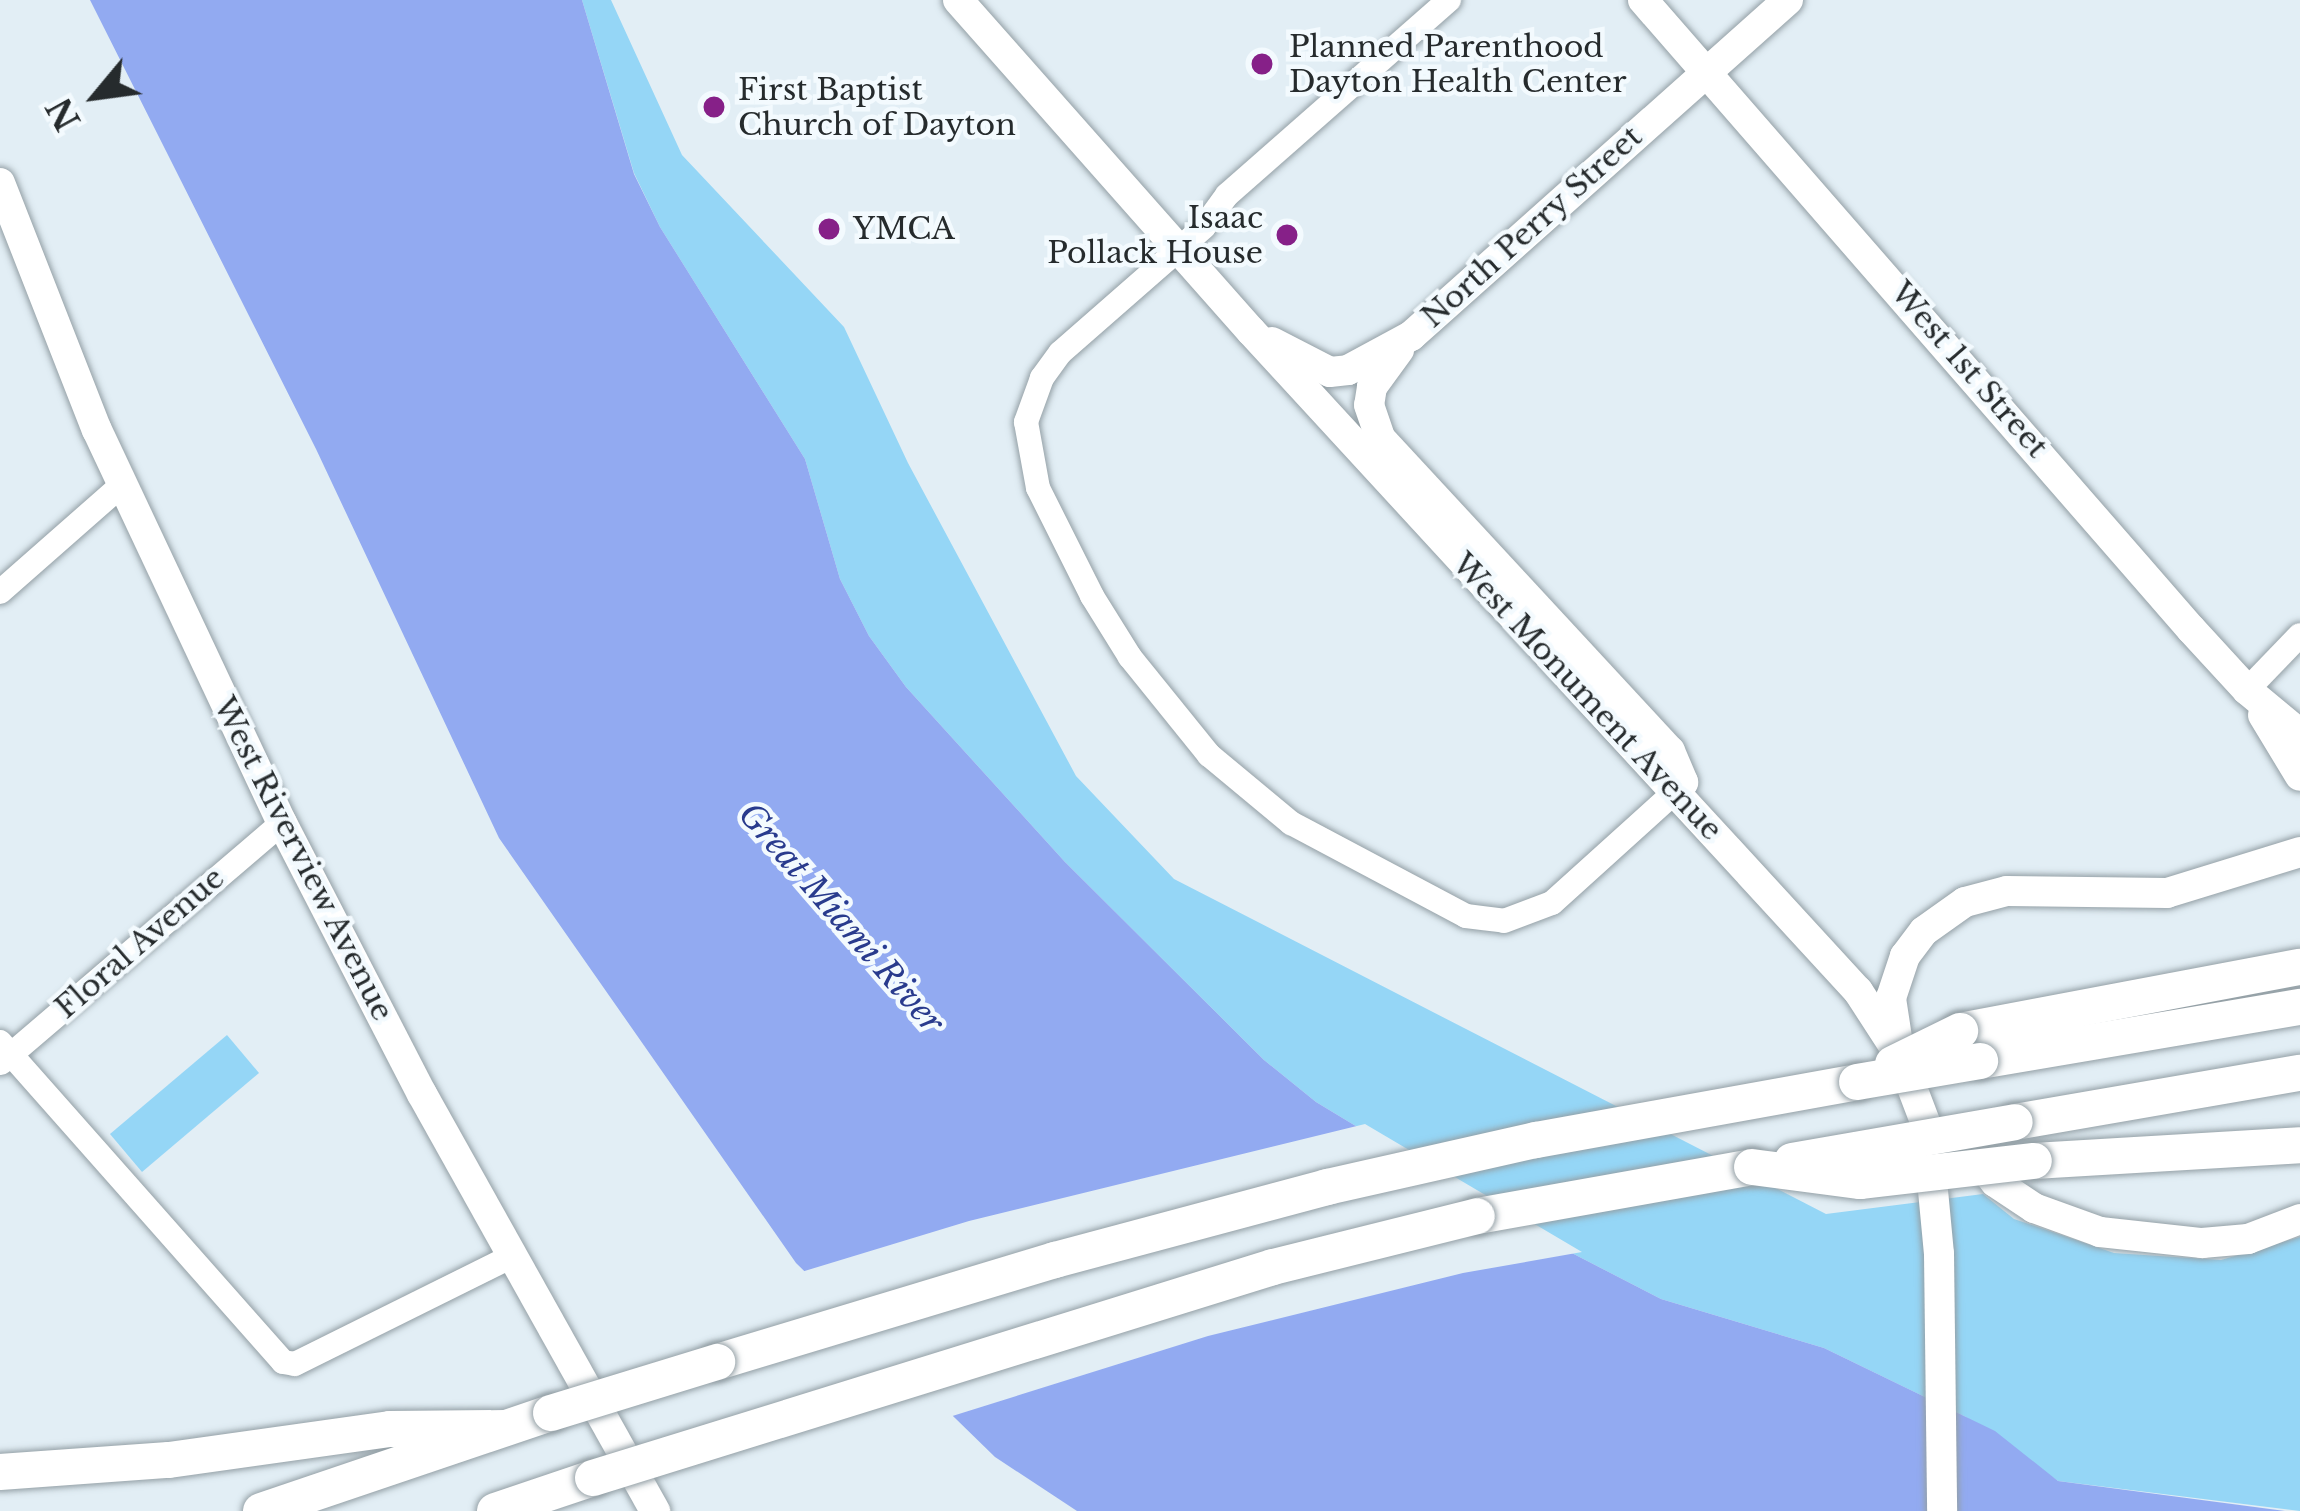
<!DOCTYPE html>
<style>
body{margin:0}
#map{position:relative;width:2300px;height:1511px;overflow:hidden;background:#e2eef5;font-family:"Libre Baskerville",serif}
div>[style]{position:absolute}
.green>*{inset:0;background:#95d6f6}
.water>*{inset:0;background:#92aaf1}
.pier>*{inset:0;background:#e2eef5}
.roads{filter:drop-shadow(0 0 3px #94a0a6) drop-shadow(0 0 3px #94a0a6)}
.minor>*{height:24px;margin:-12px;padding:0 12px;transform-origin:12px;border-radius:12px;background:#fff}
.major>*{height:30px;margin:-15px;padding:0 15px;transform-origin:15px;border-radius:15px;background:#fff}
.highway>*{height:36px;margin:-18px;padding:0 18px;transform-origin:18px;border-radius:18px;background:#fff}
.bridges{filter:drop-shadow(0 0 3px #94a0a6) drop-shadow(0 0 3px #94a0a6)}
.highway-bridge>*{height:36px;margin:-18px;padding:0 18px;transform-origin:18px;border-radius:18px;background:#fff}
.dots>*{width:33px;height:33px;translate:-50% -50%;box-sizing:border-box;border:6px solid #f3fafe;border-radius:50%}
span{translate:-50% -50%;white-space:nowrap;text-align:center;line-height:1.15;-webkit-text-stroke:9px #f3fafe;paint-order:stroke}
.poi-label{font-size:30px;color:#262b2d}
.left{translate:0 -50%;text-align:left}
.right{translate:-100% -50%;text-align:right}
.street-label{font-size:30px;color:#262b2d}
.water-label{font-size:33px;color:#293b8d;font-style:italic}
.north{position:absolute;left:36px;top:36px;width:120px;height:120px;-webkit-text-stroke:9px #f3fafe;paint-order:stroke;rotate:241deg;font-size:33px;font-weight:700;line-height:48px;text-align:center;color:#262b2d}
.north::after{content:'';display:block;margin:auto;width:42px;height:54px;background:#262b2d;clip-path:polygon(50% 0,100% 100%,50% 72%,0 100%)}
</style>
<div id="map">
<div class="green">
<i style="clip-path:polygon(582px 0,611px 0,682px 155px,844px 327px,908px 463px,1076px 776px,1174px 879px,1826px 1214px,1983px 1194px,2014px 1219px,2114px 1253px,2221px 1260px,2300px 1237px,2300px 1511px,2058px 1481px,1966px 1417px,1824px 1348px,1661px 1299px,1533px 1233px,1316px 1102px,1264px 1060px,1065px 862px,906px 687px,869px 636px,840px 579px,805px 459px,660px 227px,634px 173px)"></i>
<i style="clip-path:polygon(227px 1035px,259px 1073px,142px 1172px,110px 1134px)"></i>
</div>
<div class="water">
<i style="clip-path:polygon(90px 0,582px 0,634px 174px,660px 227px,805px 459px,840px 579px,869px 636px,906px 687px,1065px 862px,1264px 1060px,1316px 1102px,1533px 1233px,1661px 1299px,1824px 1348px,1995px 1431px,2058px 1481px,2285px 1511px,1077px 1511px,995px 1457px,796px 1263px,499px 838px,316px 449px)"></i>
</div>
<div class="pier">
<i style="clip-path:polygon(1365px 1124px,1582px 1252px,1463px 1273px,1208px 1336px,946px 1418px,798px 1273px,969px 1221px)"></i>
</div>
<div class="roads">
<div class="minor">
<i style="left:1449px;top:0;width:295px;rotate:138.7deg"></i>
<i style="left:1227px;top:195px;width:39px;rotate:126deg"></i>
<i style="left:1204px;top:227px;width:191px;rotate:138.8deg"></i>
<i style="left:1060px;top:353px;width:31px;rotate:126deg"></i>
<i style="left:1042px;top:378px;width:47px;rotate:110deg"></i>
<i style="left:1026px;top:422px;width:67px;rotate:79.7deg"></i>
<i style="left:1038px;top:488px;width:121px;rotate:63.4deg"></i>
<i style="left:1092px;top:596px;width:72px;rotate:58.1deg"></i>
<i style="left:1130px;top:657px;width:126px;rotate:51.1deg"></i>
<i style="left:1209px;top:755px;width:107px;rotate:39.7deg"></i>
<i style="left:1291px;top:823px;width:198px;rotate:28deg"></i>
<i style="left:1466px;top:916px;width:38px;rotate:7deg"></i>
<i style="left:1504px;top:921px;width:51px;rotate:-20.6deg"></i>
<i style="left:1552px;top:903px;width:166px;rotate:-42.1deg"></i>
<i style="left:0;top:592px;width:162px;rotate:-41.3deg"></i>
<i style="left:2247px;top:690px;width:76px;rotate:-46.1deg"></i>
<i style="left:0;top:1042px;width:427px;rotate:48.5deg"></i>
<i style="left:283px;top:1362px;width:12px;rotate:9deg"></i>
<i style="left:295px;top:1364px;width:243px;rotate:-26.4deg"></i>
<i style="left:1px;top:1063px;width:370px;rotate:-40.5deg"></i>
</div>
<div class="major">
<i style="left:958px;top:0;width:442px;rotate:48.5deg"></i>
<i style="left:1251px;top:331px;width:897px;rotate:47.4deg"></i>
<i style="left:1858px;top:991px;width:77px;rotate:57.1deg"></i>
<i style="left:1900px;top:1056px;width:76px;rotate:69.2deg"></i>
<i style="left:1927px;top:1127px;width:128px;rotate:84.6deg"></i>
<i style="left:1939px;top:1254px;width:257px;rotate:89.3deg"></i>
<i style="left:1643px;top:0;width:834px;rotate:48.94deg"></i>
<i style="left:2191px;top:629px;width:83px;rotate:47.4deg"></i>
<i style="left:2247px;top:690px;width:69px;rotate:39.7deg"></i>
<i style="left:0;top:183px;width:265px;rotate:68.6deg"></i>
<i style="left:97px;top:430px;width:434px;rotate:64.8deg"></i>
<i style="left:282px;top:823px;width:305px;rotate:62.7deg"></i>
<i style="left:422px;top:1094px;width:478px;rotate:60.8deg"></i>
<i style="left:1272px;top:342px;width:65px;rotate:27.3deg"></i>
<i style="left:1330px;top:372px;width:18px;rotate:-6deg"></i>
<i style="left:1348px;top:370px;width:72px;rotate:-28.4deg"></i>
<i style="left:1411px;top:336px;width:505px;rotate:-41.71deg"></i>
<i style="left:1399px;top:350px;width:46px;rotate:126.1deg"></i>
<i style="left:1372px;top:387px;width:18px;rotate:99deg"></i>
<i style="left:1369px;top:405px;width:36px;rotate:71deg"></i>
<i style="left:1381px;top:439px;width:425px;rotate:47.2deg"></i>
<i style="left:1670px;top:751px;width:34px;rotate:67deg"></i>
<i style="left:1683px;top:782px;width:13px;rotate:129deg"></i>
<i style="left:2263px;top:715px;width:71px;rotate:58.8deg"></i>
<i style="left:1898px;top:1044px;width:47px;rotate:-98.7deg"></i>
<i style="left:1891px;top:998px;width:44px;rotate:-71.6deg"></i>
<i style="left:1905px;top:956px;width:31px;rotate:-53deg"></i>
<i style="left:1924px;top:931px;width:50px;rotate:-35.3deg"></i>
<i style="left:1965px;top:902px;width:43px;rotate:-14.7deg"></i>
<i style="left:2007px;top:891px;width:160px;rotate:0.7deg"></i>
<i style="left:2167px;top:893px;width:139px;rotate:-17.1deg"></i>
<i style="left:1971px;top:1153px;width:38px;rotate:50deg"></i>
<i style="left:1995px;top:1182px;width:47px;rotate:33.7deg"></i>
<i style="left:2034px;top:1208px;width:70px;rotate:20deg"></i>
<i style="left:2100px;top:1232px;width:103px;rotate:6.2deg"></i>
<i style="left:2202px;top:1243px;width:46px;rotate:-5deg"></i>
<i style="left:2248px;top:1239px;width:56px;rotate:-21deg"></i>
</div>
<div class="highway">
<i style="left:1960px;top:1031px;width:346px;rotate:-10.7deg"></i>
<i style="left:1980px;top:1061px;width:325px;rotate:-9.6deg"></i>
<i style="left:2015px;top:1122px;width:289px;rotate:-9.8deg"></i>
<i style="left:2034px;top:1161px;width:266px;rotate:-3.4deg"></i>
<i style="left:1477px;top:1216px;width:279px;rotate:-10.1deg"></i>
<i style="left:717px;top:1362px;width:353px;rotate:-16.8deg"></i>
<i style="left:1055px;top:1260px;width:282px;rotate:-15deg"></i>
<i style="left:1327px;top:1187px;width:214px;rotate:-12.7deg"></i>
<i style="left:1536px;top:1140px;width:326px;rotate:-10.2deg"></i>
<i style="left:0;top:1472px;width:169px;rotate:-4.1deg"></i>
<i style="left:169px;top:1460px;width:223px;rotate:-8deg"></i>
<i style="left:390px;top:1429px;width:115px;rotate:-0.5deg"></i>
<i style="left:261px;top:1511px;width:306px;rotate:-18.7deg"></i>
<i style="left:495px;top:1511px;width:103px;rotate:-18.6deg"></i>
</div>
</div>
<div class="bridges">
<div class="highway-bridge">
<i style="left:1893px;top:1064px;width:75px;rotate:-26.2deg"></i>
<i style="left:1857px;top:1082px;width:125px;rotate:-9.7deg"></i>
<i style="left:1792px;top:1161px;width:226px;rotate:-9.9deg"></i>
<i style="left:1752px;top:1167px;width:109px;rotate:7.4deg"></i>
<i style="left:1860px;top:1181px;width:175px;rotate:-6.6deg"></i>
<i style="left:551px;top:1413px;width:174px;rotate:-17.1deg"></i>
<i style="left:593px;top:1478px;width:712px;rotate:-17.24deg"></i>
<i style="left:1273px;top:1267px;width:210px;rotate:-14deg"></i>
</div>
</div>
<div class="dots">
<i style="left:1262px;top:64px;background:#862088"></i>
<i style="left:714px;top:107px;background:#862088"></i>
<i style="left:829px;top:229px;background:#862088"></i>
<i style="left:1287px;top:235px;background:#862088"></i>
</div>
<div class="poi-label">
<span class="left" style="left:1289px;top:64px">Planned Parenthood<br>Dayton Health Center</span>
<span class="left" style="left:738px;top:107px">First Baptist<br>Church of Dayton</span>
<span class="right" style="left:1263px;top:235px">Isaac<br>Pollack House</span>
<span class="left" style="left:853px;top:229px">YMCA</span>
</div>
<div class="street-label">
<span style="left:1532px;top:227px;rotate:-42deg">North Perry Street</span>
<span style="left:1969px;top:370px;rotate:49deg">West 1st Street</span>
<span style="left:1587px;top:697px;rotate:47deg">West Monument Avenue</span>
<span style="left:303px;top:859px;rotate:63deg">West Riverview Avenue</span>
<span style="left:140px;top:943px;rotate:-41deg">Floral Avenue</span>
</div>
<div class="water-label">
<span style="left:841px;top:918px;rotate:49deg">Great Miami River</span>
</div>
<div class="north">N</div>
</div>
